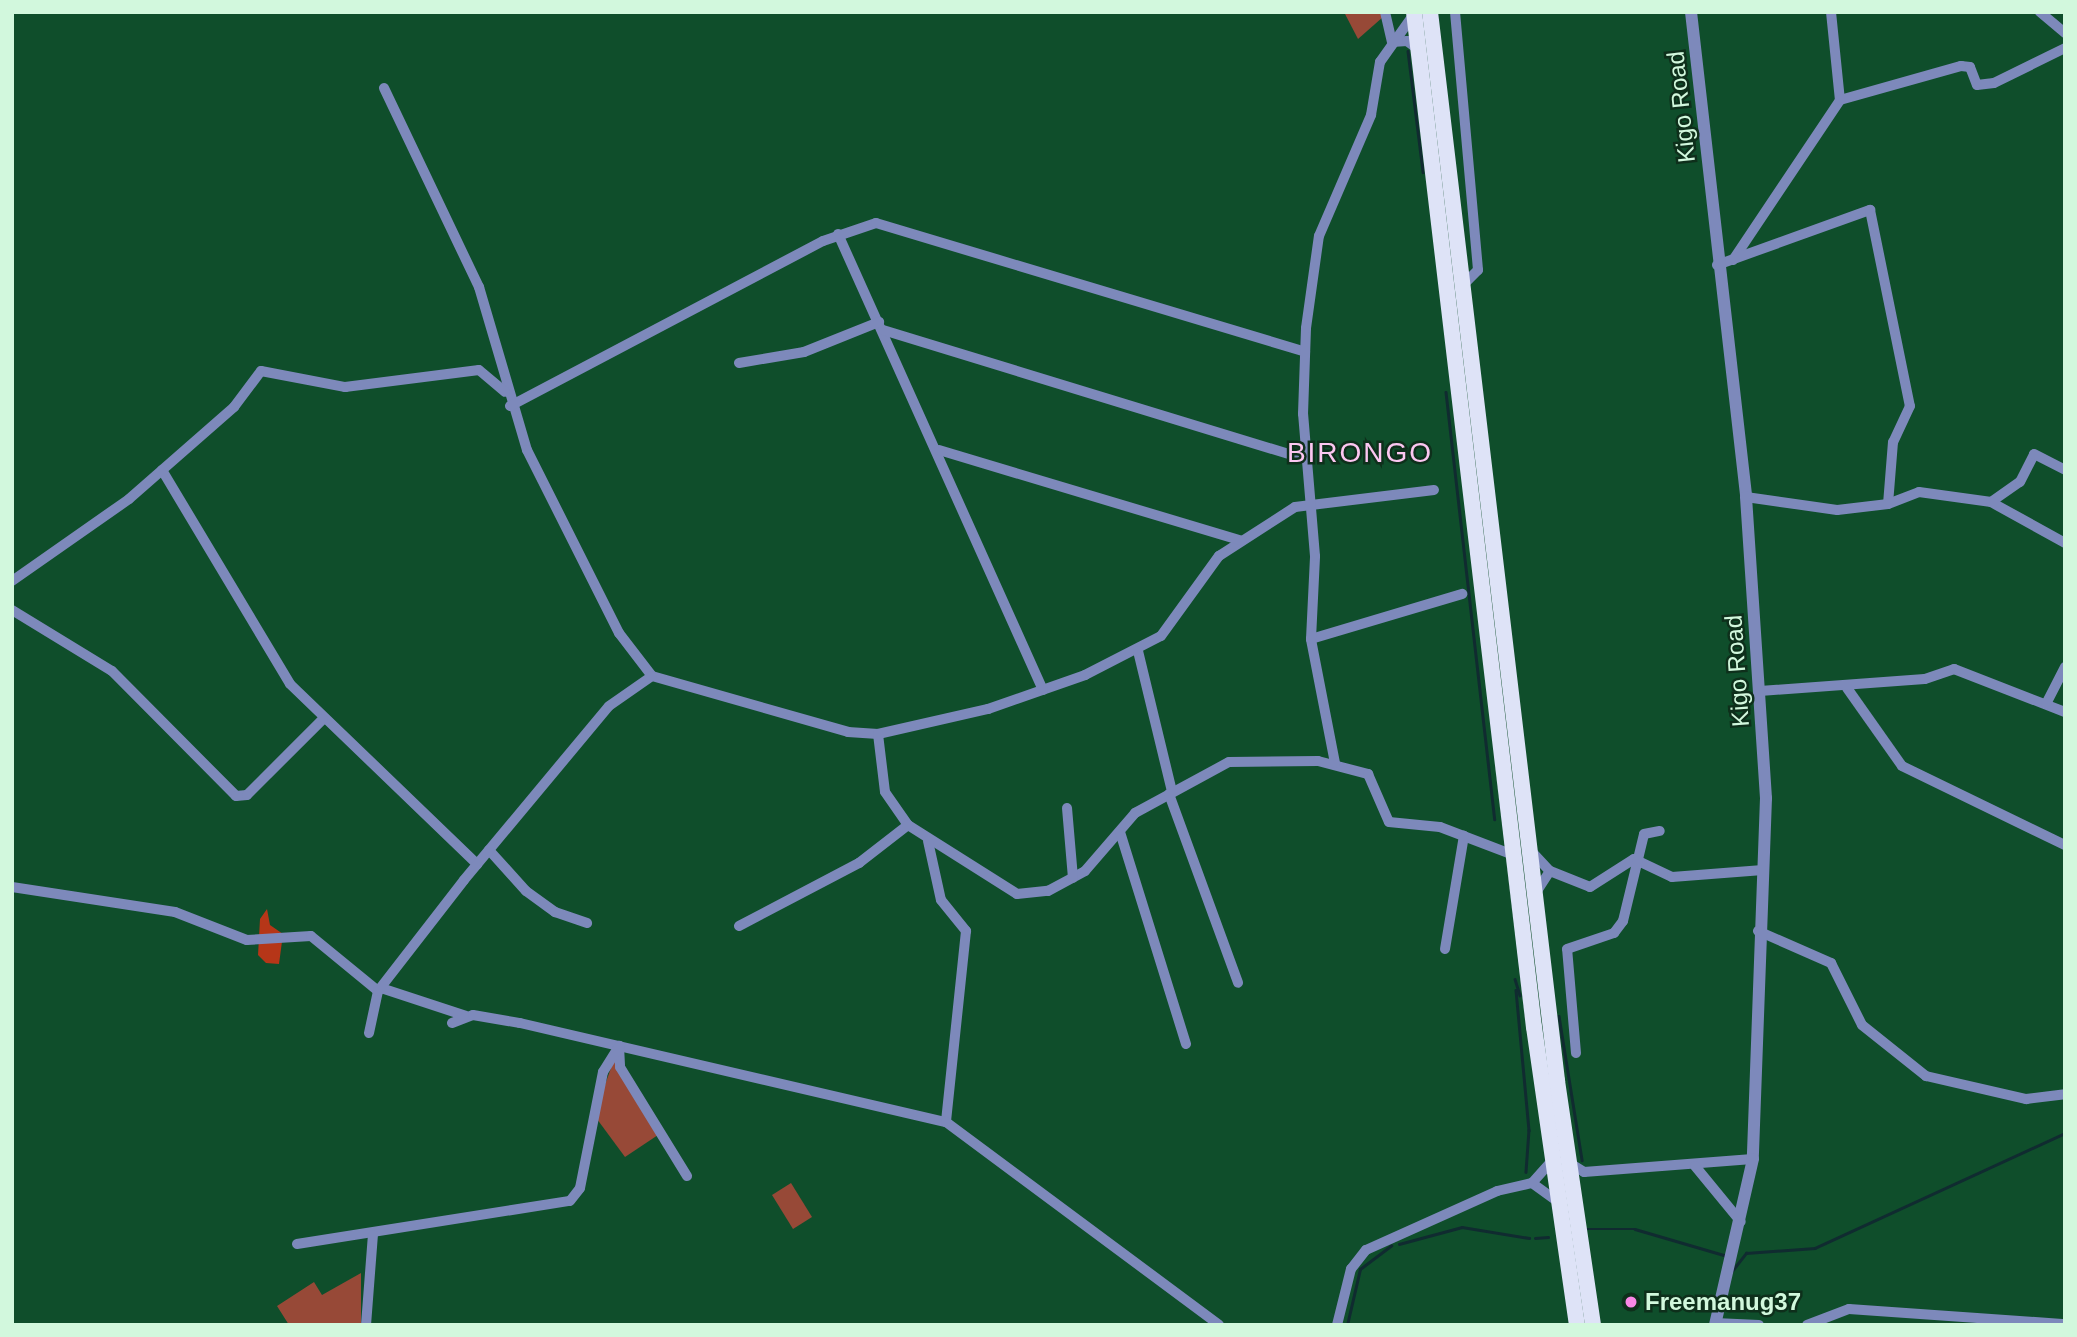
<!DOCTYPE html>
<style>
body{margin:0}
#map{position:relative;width:2077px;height:1337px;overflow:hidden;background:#0f4e2b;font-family:Arial,sans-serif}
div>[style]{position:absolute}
.green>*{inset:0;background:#974937}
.forest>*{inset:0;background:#b63618}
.stream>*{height:2.5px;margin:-1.25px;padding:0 1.25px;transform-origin:1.25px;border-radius:1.25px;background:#102b30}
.minor>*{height:10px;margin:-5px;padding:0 5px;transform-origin:5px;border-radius:5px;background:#7d89bb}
.tertiary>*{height:12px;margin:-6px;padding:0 6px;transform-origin:6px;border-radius:6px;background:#7d89bb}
.trunk>*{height:16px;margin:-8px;padding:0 8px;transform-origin:8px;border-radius:8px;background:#dee3f7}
.dots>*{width:19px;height:19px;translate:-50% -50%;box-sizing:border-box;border:4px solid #0e2f1b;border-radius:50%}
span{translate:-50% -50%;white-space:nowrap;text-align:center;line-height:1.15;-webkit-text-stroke:5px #0e2f1b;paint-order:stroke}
.street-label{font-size:24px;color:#d2f8dd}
.poi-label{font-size:24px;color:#d2f8dd;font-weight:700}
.left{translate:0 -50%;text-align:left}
.quarter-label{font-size:28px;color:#fcc7f1;letter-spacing:2px}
.frame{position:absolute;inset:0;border:14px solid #d2f8dd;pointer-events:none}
</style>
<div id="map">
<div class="green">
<i style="clip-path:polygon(1344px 12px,1383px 12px,1383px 17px,1358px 39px)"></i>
<i style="clip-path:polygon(615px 1057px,658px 1135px,625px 1157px,594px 1115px)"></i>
<i style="clip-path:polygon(791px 1183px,812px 1217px,793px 1229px,772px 1195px)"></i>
<i style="clip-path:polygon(361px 1273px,361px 1325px,289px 1325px,277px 1306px,314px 1282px,322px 1295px)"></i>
</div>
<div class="forest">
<i style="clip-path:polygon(267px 909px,270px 925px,283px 934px,279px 964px,266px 963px,258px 955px,260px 919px)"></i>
</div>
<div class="stream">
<i style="left:1408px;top:51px;width:122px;rotate:82.9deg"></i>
<i style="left:12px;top:186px;width:1px"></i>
<i style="left:1446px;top:392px;width:430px;rotate:83.5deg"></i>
<i style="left:1515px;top:979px;width:17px;rotate:73deg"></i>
<i style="left:1516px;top:990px;width:141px;rotate:84.7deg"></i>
<i style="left:1529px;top:1130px;width:42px;rotate:94.1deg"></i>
<i style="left:1559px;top:1016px;width:146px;rotate:80.9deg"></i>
<i style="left:1586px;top:1229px;width:49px"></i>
<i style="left:1635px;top:1229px;width:93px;rotate:16.3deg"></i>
<i style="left:1535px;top:1238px;width:13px;rotate:-4deg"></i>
<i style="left:1399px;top:1244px;width:65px;rotate:-15.1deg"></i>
<i style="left:1462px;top:1227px;width:68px;rotate:9.3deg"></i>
<i style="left:1732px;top:1271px;width:23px;rotate:-52deg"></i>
<i style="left:1746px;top:1253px;width:69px;rotate:-4.1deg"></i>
<i style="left:1815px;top:1248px;width:275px;rotate:-24.7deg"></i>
<i style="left:1347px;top:1325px;width:57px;rotate:-76.9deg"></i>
<i style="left:1360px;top:1269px;width:39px;rotate:-37deg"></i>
</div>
<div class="minor">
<i style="left:1385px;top:12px;width:31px;rotate:77deg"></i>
<i style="left:1455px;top:12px;width:259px;rotate:84.9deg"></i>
<i style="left:1478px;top:270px;width:20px;rotate:135deg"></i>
<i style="left:1831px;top:12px;width:88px;rotate:84.2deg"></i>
<i style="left:2040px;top:12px;width:33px;rotate:40deg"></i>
<i style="left:1392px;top:42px;width:15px;rotate:-4deg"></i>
<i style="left:1407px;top:41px;width:15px;rotate:37deg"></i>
<i style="left:384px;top:88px;width:221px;rotate:64.5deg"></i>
<i style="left:479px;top:287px;width:170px;rotate:73.6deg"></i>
<i style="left:527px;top:450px;width:205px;rotate:63.3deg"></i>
<i style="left:619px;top:633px;width:54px;rotate:52.5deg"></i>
<i style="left:652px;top:676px;width:204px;rotate:15.9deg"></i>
<i style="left:848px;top:732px;width:30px;rotate:4deg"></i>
<i style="left:878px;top:734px;width:113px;rotate:-12.8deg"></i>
<i style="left:988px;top:709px;width:103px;rotate:-19.3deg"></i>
<i style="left:1085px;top:675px;width:85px;rotate:-27.2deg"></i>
<i style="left:1161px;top:636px;width:99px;rotate:-54.1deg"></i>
<i style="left:1219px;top:556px;width:90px;rotate:-32.8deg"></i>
<i style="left:1295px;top:507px;width:140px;rotate:-7deg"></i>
<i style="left:838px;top:234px;width:500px;rotate:65.8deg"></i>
<i style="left:1733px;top:260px;width:192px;rotate:-56.2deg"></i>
<i style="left:1840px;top:100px;width:126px;rotate:-15.7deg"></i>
<i style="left:1961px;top:66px;width:9px;rotate:6deg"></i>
<i style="left:1970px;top:67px;width:19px;rotate:69deg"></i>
<i style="left:1977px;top:85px;width:17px;rotate:-7deg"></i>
<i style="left:1994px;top:83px;width:79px;rotate:-26.2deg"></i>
<i style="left:1717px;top:265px;width:163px;rotate:-19.8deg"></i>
<i style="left:1870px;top:210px;width:200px;rotate:78.5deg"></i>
<i style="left:1910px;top:406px;width:40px;rotate:115deg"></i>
<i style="left:1893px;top:442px;width:62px;rotate:94.6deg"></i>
<i style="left:1888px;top:504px;width:51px;rotate:173.3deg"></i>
<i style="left:1837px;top:510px;width:92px;rotate:-171.9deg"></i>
<i style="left:883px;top:330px;width:444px;rotate:17deg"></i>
<i style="left:739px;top:363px;width:66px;rotate:-9.6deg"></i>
<i style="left:804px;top:352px;width:81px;rotate:-21.8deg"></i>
<i style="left:510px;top:406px;width:354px;rotate:-27.8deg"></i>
<i style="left:823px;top:241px;width:56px;rotate:-18.8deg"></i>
<i style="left:876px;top:223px;width:448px;rotate:16.7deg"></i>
<i style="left:939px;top:450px;width:316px;rotate:16.7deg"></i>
<i style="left:162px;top:470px;width:249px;rotate:59.1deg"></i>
<i style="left:290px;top:684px;width:260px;rotate:43.9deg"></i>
<i style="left:1991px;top:502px;width:35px;rotate:-35deg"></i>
<i style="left:2020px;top:482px;width:31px;rotate:-63deg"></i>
<i style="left:2034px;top:454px;width:35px;rotate:27deg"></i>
<i style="left:1888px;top:504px;width:33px;rotate:-21deg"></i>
<i style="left:1919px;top:492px;width:73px;rotate:7.9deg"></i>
<i style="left:1991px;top:502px;width:85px;rotate:29deg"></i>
<i style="left:12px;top:581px;width:143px;rotate:-35deg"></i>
<i style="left:129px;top:499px;width:140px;rotate:-41.2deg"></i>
<i style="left:234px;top:407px;width:45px;rotate:-53.1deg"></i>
<i style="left:261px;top:371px;width:86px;rotate:10.8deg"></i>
<i style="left:345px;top:387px;width:135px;rotate:-7.2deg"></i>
<i style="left:479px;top:370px;width:34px;rotate:40deg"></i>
<i style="left:12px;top:610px;width:117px;rotate:31.4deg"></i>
<i style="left:112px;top:671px;width:176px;rotate:45.2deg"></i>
<i style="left:236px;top:796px;width:11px;rotate:-5deg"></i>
<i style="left:247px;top:795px;width:107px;rotate:-45deg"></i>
<i style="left:1311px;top:639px;width:158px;rotate:-16.6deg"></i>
<i style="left:1138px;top:651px;width:145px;rotate:76.4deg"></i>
<i style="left:1847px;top:688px;width:95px;rotate:54.8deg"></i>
<i style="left:1902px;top:766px;width:181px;rotate:25.9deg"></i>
<i style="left:1760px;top:691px;width:165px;rotate:-4.2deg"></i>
<i style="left:1925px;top:679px;width:31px;rotate:-19deg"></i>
<i style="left:1954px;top:669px;width:119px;rotate:21.2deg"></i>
<i style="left:2046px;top:704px;width:42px;rotate:-62.8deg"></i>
<i style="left:878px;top:734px;width:58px;rotate:83.1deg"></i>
<i style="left:885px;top:792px;width:40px;rotate:55.1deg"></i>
<i style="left:908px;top:825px;width:129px;rotate:32.3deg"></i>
<i style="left:1017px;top:894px;width:31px;rotate:-6deg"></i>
<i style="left:1048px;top:891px;width:42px;rotate:-28.4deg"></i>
<i style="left:1085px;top:871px;width:77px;rotate:-49.2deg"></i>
<i style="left:1135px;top:813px;width:107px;rotate:-28.5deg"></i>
<i style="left:1229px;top:762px;width:89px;rotate:-0.6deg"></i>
<i style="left:1318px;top:761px;width:52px;rotate:14.6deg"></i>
<i style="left:1368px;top:774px;width:52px;rotate:66.4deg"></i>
<i style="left:1389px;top:822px;width:51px;rotate:5.6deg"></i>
<i style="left:1440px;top:827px;width:81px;rotate:20.9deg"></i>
<i style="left:1335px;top:763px;width:126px;rotate:-101deg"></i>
<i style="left:1311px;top:639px;width:83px;rotate:-87.2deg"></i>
<i style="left:1315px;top:556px;width:143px;rotate:-94.8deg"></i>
<i style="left:1303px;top:414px;width:86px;rotate:-88deg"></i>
<i style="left:1306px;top:328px;width:93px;rotate:-82deg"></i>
<i style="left:1319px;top:236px;width:132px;rotate:-66.7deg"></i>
<i style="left:1371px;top:115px;width:54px;rotate:-80.4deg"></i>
<i style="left:1380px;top:62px;width:59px;rotate:-54.7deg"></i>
<i style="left:1169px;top:794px;width:201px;rotate:69.9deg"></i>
<i style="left:1067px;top:808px;width:70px;rotate:85.1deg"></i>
<i style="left:1120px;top:832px;width:222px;rotate:72.7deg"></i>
<i style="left:928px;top:841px;width:60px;rotate:77.6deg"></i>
<i style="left:941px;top:900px;width:40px;rotate:51deg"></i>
<i style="left:966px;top:931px;width:192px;rotate:96deg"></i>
<i style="left:489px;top:850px;width:55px;rotate:47.9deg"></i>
<i style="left:526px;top:891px;width:36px;rotate:36deg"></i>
<i style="left:555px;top:912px;width:34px;rotate:19deg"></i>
<i style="left:1532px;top:852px;width:26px;rotate:47deg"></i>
<i style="left:1550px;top:871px;width:43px;rotate:21.8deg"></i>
<i style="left:1590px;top:887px;width:52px;rotate:-32.5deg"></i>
<i style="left:1634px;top:859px;width:42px;rotate:25.3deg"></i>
<i style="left:1672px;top:877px;width:91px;rotate:-4.4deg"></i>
<i style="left:12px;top:887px;width:165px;rotate:8.7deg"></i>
<i style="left:175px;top:912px;width:77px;rotate:21.3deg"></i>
<i style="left:247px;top:940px;width:64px;rotate:-3.6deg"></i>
<i style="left:311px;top:936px;width:87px;rotate:39.4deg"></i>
<i style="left:1535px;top:894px;width:27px;rotate:-57deg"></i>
<i style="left:739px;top:926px;width:136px;rotate:-27.7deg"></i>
<i style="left:859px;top:863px;width:62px;rotate:-37.8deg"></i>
<i style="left:1758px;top:931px;width:80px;rotate:23.7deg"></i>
<i style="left:1831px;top:963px;width:69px;rotate:63.4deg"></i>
<i style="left:1862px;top:1025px;width:82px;rotate:38.6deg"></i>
<i style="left:1926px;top:1076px;width:103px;rotate:13deg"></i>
<i style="left:2026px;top:1099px;width:39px;rotate:-7deg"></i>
<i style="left:1445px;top:949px;width:115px;rotate:-80.5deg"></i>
<i style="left:381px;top:988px;width:89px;rotate:18.2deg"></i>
<i style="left:452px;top:1023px;width:22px;rotate:-21deg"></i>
<i style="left:473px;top:1015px;width:48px;rotate:9.7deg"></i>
<i style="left:520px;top:1023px;width:437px;rotate:13.1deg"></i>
<i style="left:946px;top:1122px;width:340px;rotate:36.6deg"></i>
<i style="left:369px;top:1033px;width:43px;rotate:-77.9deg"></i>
<i style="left:378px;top:991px;width:140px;rotate:-52.2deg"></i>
<i style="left:464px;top:880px;width:226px;rotate:-50.2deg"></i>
<i style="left:609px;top:706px;width:52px;rotate:-34.9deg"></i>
<i style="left:619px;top:1046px;width:21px;rotate:87deg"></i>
<i style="left:620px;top:1067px;width:128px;rotate:58.4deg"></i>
<i style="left:1576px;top:1053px;width:104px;rotate:-94.9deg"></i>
<i style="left:1567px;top:949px;width:50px;rotate:-18.8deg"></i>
<i style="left:1614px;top:933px;width:15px;rotate:-53deg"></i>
<i style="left:1623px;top:921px;width:89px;rotate:-76.4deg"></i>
<i style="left:1644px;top:834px;width:16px;rotate:-11deg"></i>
<i style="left:1568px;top:1162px;width:19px;rotate:32deg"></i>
<i style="left:1584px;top:1172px;width:169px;rotate:-4.4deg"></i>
<i style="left:1695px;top:1166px;width:72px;rotate:50.6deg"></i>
<i style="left:1532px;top:1183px;width:32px;rotate:36deg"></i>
<i style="left:297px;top:1244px;width:276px;rotate:-9deg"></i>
<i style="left:570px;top:1201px;width:16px;rotate:-52deg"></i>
<i style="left:580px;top:1188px;width:118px;rotate:-78.8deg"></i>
<i style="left:603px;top:1072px;width:31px;rotate:-58deg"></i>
<i style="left:1715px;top:1323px;width:44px;rotate:2.6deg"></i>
<i style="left:366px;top:1325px;width:90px;rotate:-85.6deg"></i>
<i style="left:1337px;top:1325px;width:58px;rotate:-76deg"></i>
<i style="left:1351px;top:1269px;width:24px;rotate:-52deg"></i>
<i style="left:1366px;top:1250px;width:144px;rotate:-24.2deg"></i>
<i style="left:1497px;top:1191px;width:36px;rotate:-13deg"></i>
<i style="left:1532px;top:1183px;width:28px;rotate:-48deg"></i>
<i style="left:1807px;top:1325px;width:45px;rotate:-20.9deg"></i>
<i style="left:1849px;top:1309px;width:217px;rotate:4deg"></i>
</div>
<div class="tertiary">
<i style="left:1691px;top:12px;width:488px;rotate:83.5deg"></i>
<i style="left:1746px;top:497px;width:302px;rotate:86.2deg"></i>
<i style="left:1766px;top:798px;width:361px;rotate:92.1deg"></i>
<i style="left:1753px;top:1159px;width:170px;rotate:102.9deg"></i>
</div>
<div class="trunk">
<i style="left:1414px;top:12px;width:1022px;rotate:83.26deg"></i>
<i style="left:1534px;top:1027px;width:301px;rotate:81.8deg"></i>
<i style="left:1430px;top:12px;width:1077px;rotate:83.22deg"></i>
<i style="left:1557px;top:1081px;width:247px;rotate:81.6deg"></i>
</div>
<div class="dots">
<i style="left:1631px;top:1302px;background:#fa87e6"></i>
</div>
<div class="street-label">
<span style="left:1681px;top:107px;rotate:-96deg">Kigo Road</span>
<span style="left:1737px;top:671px;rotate:-94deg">Kigo Road</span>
</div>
<div class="poi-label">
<span class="left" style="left:1645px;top:1302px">Freemanug37</span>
</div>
<div class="quarter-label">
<span style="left:1360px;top:453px">BIRONGO</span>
</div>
<div class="frame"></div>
</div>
